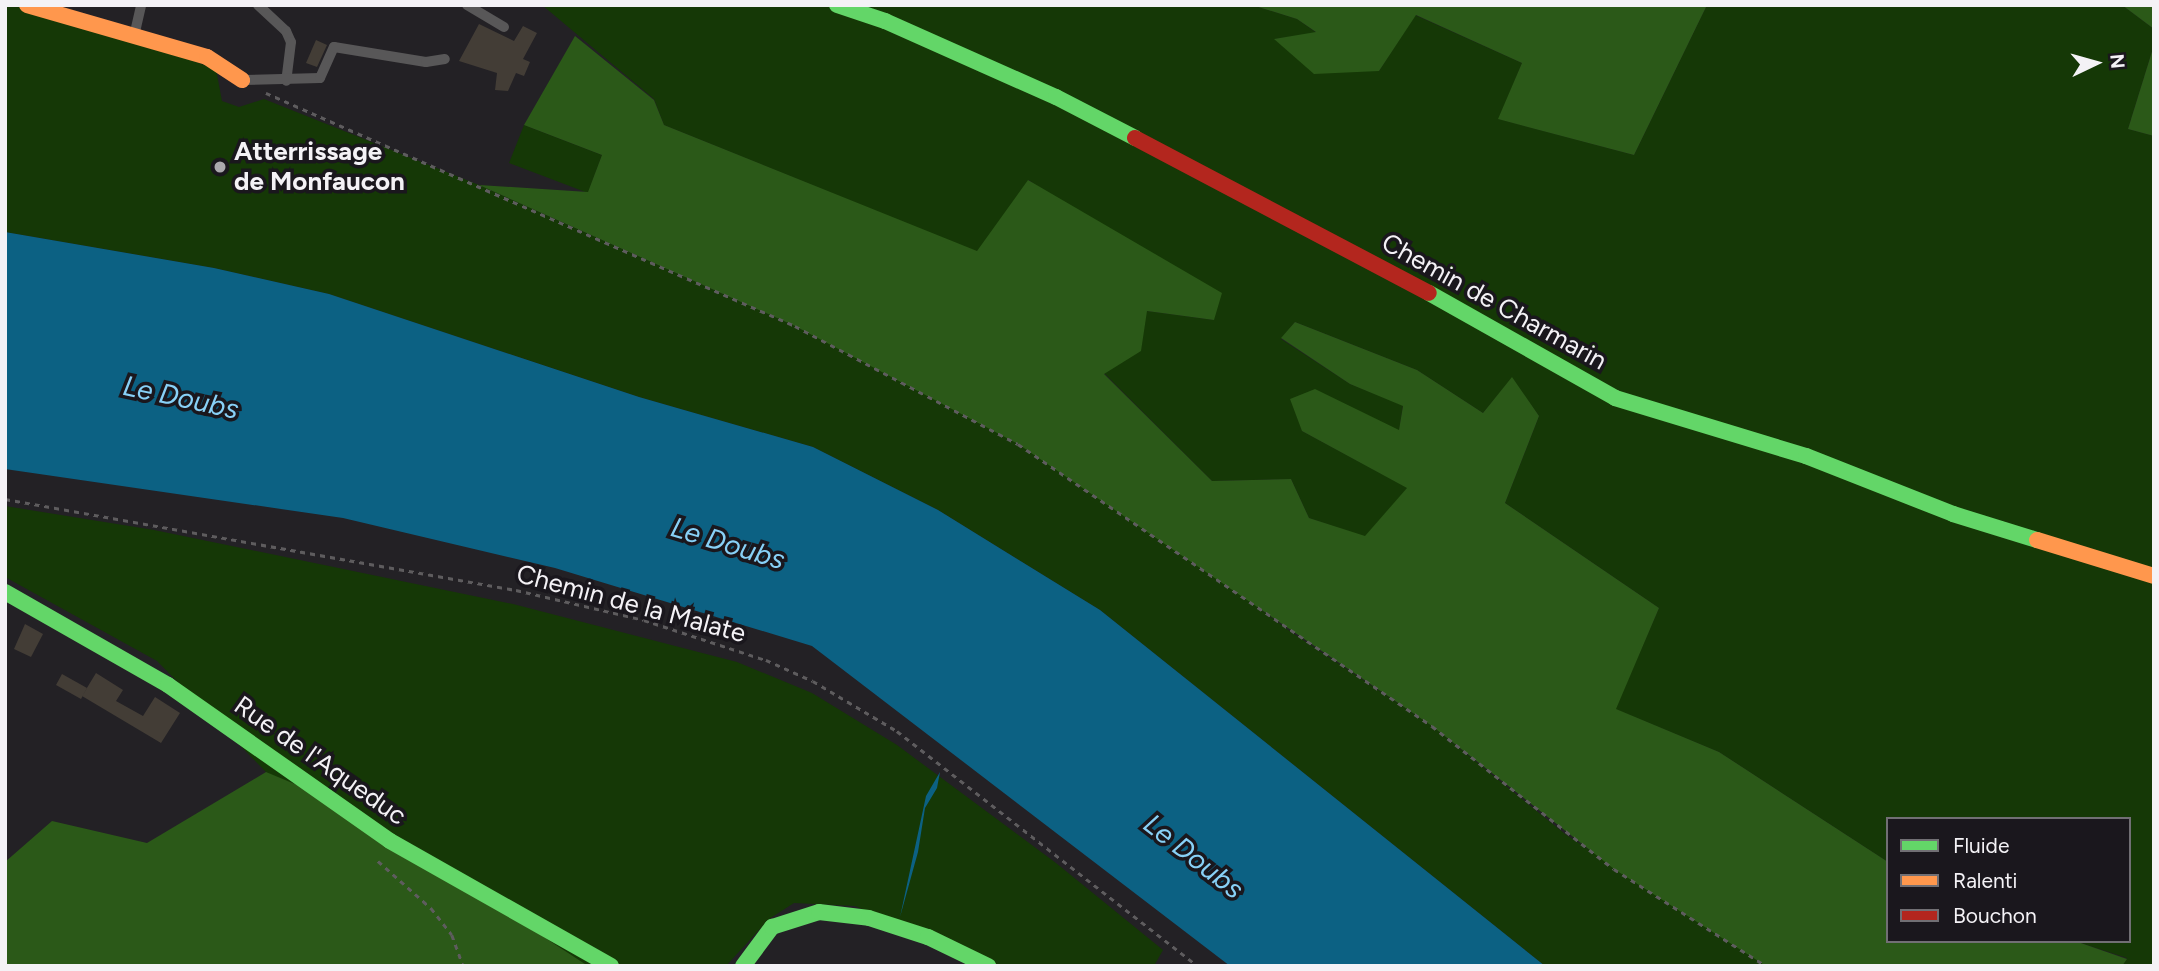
<!DOCTYPE html>
<style>
body{margin:0}
#map{position:relative;width:2159px;height:971px;overflow:hidden;background:#232125;font-family:Figtree,sans-serif}
div>[style]{position:absolute}
.green>*{inset:0;background:#153806}
.forest>*{inset:0;background:#2b5918}
.water>*{inset:0;background:#0c6183}
.building>*{inset:0;background:#433d36}
.path>*{height:2.5px;margin-top:-1.25px;transform-origin:0;background:repeating-linear-gradient(90deg,#5e5c5e 0 5px,transparent 0 10px)}
.lane>*{height:10px;margin:-5px;padding:0 5px;transform-origin:5px;border-radius:5px;background:#585758}
.fast>*{height:16px;margin:-8px;padding:0 8px;transform-origin:8px;border-radius:8px;background:#63d668}
.slow>*{height:16px;margin:-8px;padding:0 8px;transform-origin:8px;border-radius:8px;background:#ff974d}
.jam>*{height:16px;margin:-8px;padding:0 8px;transform-origin:8px;border-radius:8px;background:#b3261e}
.dots>*{width:19px;height:19px;translate:-50% -50%;box-sizing:border-box;border:4px solid #1a171d;border-radius:50%}
span{translate:-50% -50%;white-space:nowrap;text-align:center;line-height:1.15;-webkit-text-stroke:7px #1a171d;paint-order:stroke}
.poi-label{font-size:26px;color:#f4f2f6;font-weight:700}
.left{translate:0 -50%;text-align:left}
.street-label{font-size:26px;color:#f4f2f6}
.water-label{font-size:28px;color:#88d1f7;font-style:italic}
.frame{position:absolute;inset:0;border:7px solid #f4f2f6;pointer-events:none}
.legend{position:absolute;left:1886px;top:817px;width:245px;height:126px;box-sizing:border-box;background:#1a171d;border:2px solid #716f74;margin:0;padding:9px 12px;list-style:none;font-size:21px;color:#f4f2f6}
.legend li{display:flex;align-items:center;gap:14px;height:35px}
.legend b{width:35px;border:2px solid #716f74}
.north{position:absolute;left:2061px;top:28px;width:70px;height:70px;-webkit-text-stroke:5px #1a171d;paint-order:stroke;rotate:85deg;font-size:19px;font-weight:700;line-height:28px;text-align:center;color:#f4f2f6}
.north::after{content:'';display:block;margin:auto;width:24px;height:32px;background:#f4f2f6;clip-path:polygon(50% 0,100% 100%,50% 72%,0 100%)}
</style>
<div id="map">
<div class="green">
<i style="clip-path:polygon(5px 5px,33px 5px,216px 69px,222px 101px,239px 107px,264px 99px,479px 185px,795px 326px,934px 397px,1018px 444px,1190px 557px,1291px 632px,1432px 726px,1565px 834px,1766px 966px,1545px 966px,1100px 610px,938px 510px,813px 447px,639px 397px,329px 294px,214px 268px,5px 232px)"></i>
<i style="clip-path:polygon(542px 5px,1252px 5px,1297px 19px,1317px 33px,1275px 39px,1379px 71px,1415px 15px,1522px 63px,1499px 119px,1634px 155px,1707px 5px,2122px 5px,2154px 29px,2154px 45px,2128px 129px,2154px 136px,2154px 966px,2122px 966px,2127px 958px,2075px 941px,2129px 941px,2129px 819px,1888px 819px,1888px 862px,1719px 752px,1615px 709px,1659px 608px,1505px 503px,1539px 416px,1512px 378px,1483px 413px,1417px 370px,1295px 322px,1281px 339px,1350px 384px,1403px 405px,1399px 431px,1302px 431px,1408px 488px,1365px 537px,1309px 518px,1291px 479px,1212px 481px,1104px 373px,1147px 311px,1214px 320px,1029px 180px,977px 252px,664px 125px,654px 99px)"></i>
<i style="clip-path:polygon(524px 125px,602px 155px,588px 193px,509px 163px)"></i>
<i style="clip-path:polygon(5px 506px,154px 530px,513px 604px,737px 662px,812px 693px,897px 745px,1056px 863px,1163px 950px,1154px 966px,996px 966px,855px 906px,794px 903px,769px 919px,726px 966px,586px 966px,266px 772px,157px 661px,5px 577px)"></i>
</div>
<div class="forest">
<i style="clip-path:polygon(1252px 5px,1707px 5px,1634px 155px,1498px 119px,1522px 63px,1416px 15px,1379px 71px,1314px 74px,1274px 39px,1316px 32px,1297px 19px)"></i>
<i style="clip-path:polygon(2122px 5px,2154px 5px,2154px 29px)"></i>
<i style="clip-path:polygon(575px 36px,654px 100px,664px 125px,977px 251px,1028px 180px,1222px 293px,1214px 320px,1147px 311px,1141px 351px,1104px 374px,1212px 481px,1291px 479px,1309px 518px,1365px 536px,1407px 488px,1302px 431px,1290px 399px,1315px 389px,1399px 430px,1403px 406px,1350px 384px,1281px 338px,1295px 322px,1417px 370px,1483px 413px,1512px 377px,1539px 416px,1505px 503px,1659px 608px,1616px 709px,1719px 752px,1888px 862px,1888px 941px,2075px 941px,2127px 959px,2122px 966px,1766px 966px,1614px 869px,1432px 726px,1018px 444px,795px 326px,479px 185px,588px 192px,602px 155px,524px 125px)"></i>
<i style="clip-path:polygon(2154px 45px,2154px 136px,2128px 129px)"></i>
<i style="clip-path:polygon(266px 772px,338px 802px,588px 966px,5px 966px,5px 862px,52px 821px,147px 843px)"></i>
</div>
<div class="water">
<i style="clip-path:polygon(5px 232px,214px 268px,329px 294px,639px 397px,813px 447px,938px 510px,1100px 610px,1545px 966px,1230px 966px,812px 646px,555px 568px,343px 518px,5px 469px)"></i>
<i style="clip-path:polygon(940px 772px,937px 788px,925px 808px,918px 852px,900px 917px,926px 796px)"></i>
</div>
<div class="building">
<i style="clip-path:polygon(479px 24px,514px 41px,523px 26px,537px 33px,523px 59px,530px 62px,524px 76px,516px 73px,508px 91px,495px 90px,497px 73px,459px 61px)"></i>
<i style="clip-path:polygon(316px 40px,327px 45px,317px 67px,306px 63px)"></i>
<i style="clip-path:polygon(25px 624px,43px 634px,31px 657px,14px 649px)"></i>
<i style="clip-path:polygon(96px 673px,123px 690px,116px 701px,143px 716px,155px 697px,180px 713px,161px 743px,82px 696px)"></i>
<i style="clip-path:polygon(62px 674px,87px 688px,81px 699px,56px 685px)"></i>
</div>
<div class="path">
<i style="left:266px;top:93px;width:578px;rotate:23.77deg"></i>
<i style="left:795px;top:326px;width:252px;rotate:27.9deg"></i>
<i style="left:1018px;top:444px;width:501px;rotate:34.26deg"></i>
<i style="left:1432px;top:726px;width:231px;rotate:38.2deg"></i>
<i style="left:1614px;top:869px;width:180px;rotate:32.5deg"></i>
<i style="left:5px;top:499px;width:519px;rotate:10.1deg"></i>
<i style="left:516px;top:590px;width:131px;rotate:13.2deg"></i>
<i style="left:644px;top:620px;width:128px;rotate:18.2deg"></i>
<i style="left:766px;top:660px;width:51px;rotate:24.1deg"></i>
<i style="left:813px;top:681px;width:98px;rotate:30.8deg"></i>
<i style="left:897px;top:731px;width:382px;rotate:38deg"></i>
<i style="left:378px;top:861px;width:71px;rotate:41.6deg"></i>
<i style="left:431px;top:908px;width:34px;rotate:52deg"></i>
<i style="left:452px;top:935px;width:33px;rotate:70deg"></i>
</div>
<div class="lane">
<i style="left:258px;top:5px;width:38px;rotate:43deg"></i>
<i style="left:286px;top:31px;width:12px;rotate:66deg"></i>
<i style="left:291px;top:42px;width:39px;rotate:97deg"></i>
<i style="left:467px;top:5px;width:43px;rotate:30.7deg"></i>
<i style="left:135px;top:32px;width:28px;rotate:-77deg"></i>
<i style="left:243px;top:80px;width:77px;rotate:-1.5deg"></i>
<i style="left:320px;top:78px;width:34px;rotate:-66deg"></i>
<i style="left:334px;top:47px;width:93px;rotate:9.3deg"></i>
<i style="left:426px;top:62px;width:19px;rotate:-9deg"></i>
</div>
<div class="fast">
<i style="left:837px;top:5px;width:51px;rotate:18.4deg"></i>
<i style="left:885px;top:21px;width:187px;rotate:24deg"></i>
<i style="left:1056px;top:97px;width:89px;rotate:27.4deg"></i>
<i style="left:1429px;top:293px;width:214px;rotate:29.4deg"></i>
<i style="left:1615px;top:398px;width:200px;rotate:16.9deg"></i>
<i style="left:1806px;top:456px;width:158px;rotate:21.5deg"></i>
<i style="left:1953px;top:514px;width:88px;rotate:17.2deg"></i>
<i style="left:5px;top:592px;width:188px;rotate:29.7deg"></i>
<i style="left:168px;top:685px;width:271px;rotate:35.1deg"></i>
<i style="left:390px;top:841px;width:254px;rotate:29.5deg"></i>
<i style="left:743px;top:966px;width:49px;rotate:-53.4deg"></i>
<i style="left:772px;top:927px;width:49px;rotate:-17.7deg"></i>
<i style="left:819px;top:912px;width:50px;rotate:6.8deg"></i>
<i style="left:869px;top:918px;width:62px;rotate:17.9deg"></i>
<i style="left:928px;top:937px;width:67px;rotate:25.8deg"></i>
</div>
<div class="slow">
<i style="left:27px;top:5px;width:187px;rotate:16.1deg"></i>
<i style="left:207px;top:57px;width:42px;rotate:33.3deg"></i>
<i style="left:2037px;top:540px;width:122px;rotate:17.1deg"></i>
</div>
<div class="jam">
<i style="left:1135px;top:138px;width:332px;rotate:27.8deg"></i>
</div>
<div class="dots">
<i style="left:220px;top:167px;background:#aba9ad"></i>
</div>
<div class="poi-label">
<span class="left" style="left:234px;top:167px">Atterrissage<br>de Monfaucon</span>
</div>
<div class="street-label">
<span style="left:1494px;top:302px;rotate:29deg">Chemin de Charmarin</span>
<span style="left:631px;top:604px;rotate:15deg">Chemin de la Malate</span>
<span style="left:320px;top:761px;rotate:35deg">Rue de l'Aqueduc</span>
</div>
<div class="water-label">
<span style="left:181px;top:397px;rotate:12deg">Le Doubs</span>
<span style="left:728px;top:543px;rotate:17deg">Le Doubs</span>
<span style="left:1194px;top:856px;rotate:38deg">Le Doubs</span>
</div>
<div class="frame"></div>
<ul class="legend">
<li><b style="height:9px;background:#63d668"></b>Fluide</li>
<li><b style="height:9px;background:#ff974d"></b>Ralenti</li>
<li><b style="height:9px;background:#b3261e"></b>Bouchon</li>
</ul>
<div class="north">N</div>
</div>
